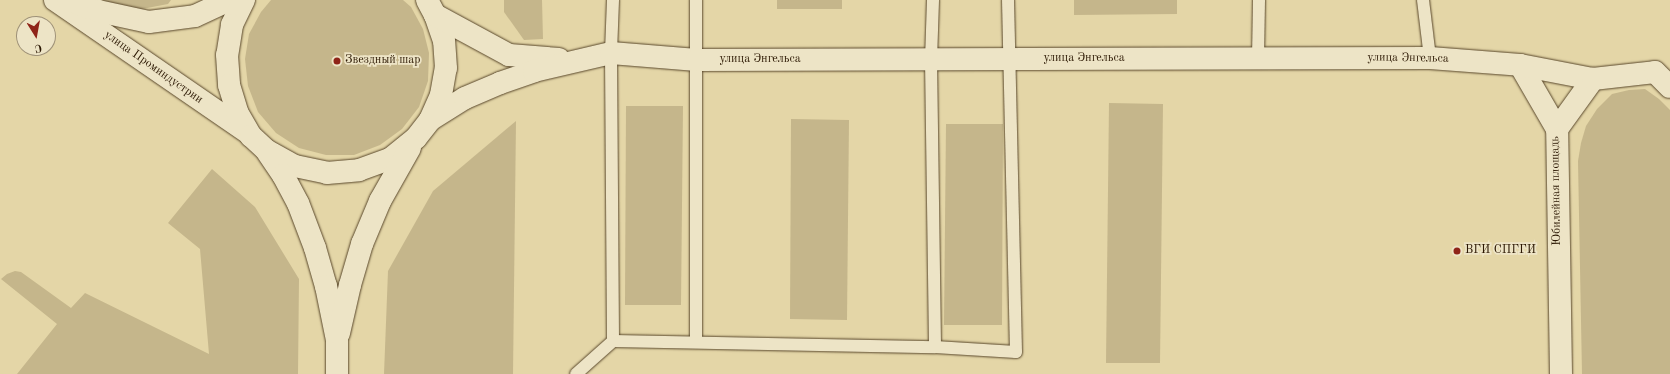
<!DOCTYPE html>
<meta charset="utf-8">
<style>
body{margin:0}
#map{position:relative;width:1670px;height:374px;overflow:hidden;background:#e4d6a7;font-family:"Old Standard TT",serif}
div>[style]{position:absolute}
.green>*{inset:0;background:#c5b68b}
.roads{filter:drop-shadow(0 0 1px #59472b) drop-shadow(0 0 1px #59472b)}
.service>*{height:12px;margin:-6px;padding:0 6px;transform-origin:6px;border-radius:6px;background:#ede4c6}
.secondary>*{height:22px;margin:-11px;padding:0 11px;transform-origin:11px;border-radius:11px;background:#ede4c6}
.dots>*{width:11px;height:11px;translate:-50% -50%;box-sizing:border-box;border:2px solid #ede4c6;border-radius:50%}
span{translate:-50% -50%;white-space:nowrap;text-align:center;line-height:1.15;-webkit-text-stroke:3.5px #ede4c6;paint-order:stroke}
.street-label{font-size:12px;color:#2b1702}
.poi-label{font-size:12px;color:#2b1702}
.left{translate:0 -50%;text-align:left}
.north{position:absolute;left:16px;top:16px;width:40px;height:40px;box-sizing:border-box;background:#ede4c6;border:1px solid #9f9278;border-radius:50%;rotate:169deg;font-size:11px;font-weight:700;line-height:16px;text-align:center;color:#2b1702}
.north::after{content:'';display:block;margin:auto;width:14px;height:18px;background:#8f2418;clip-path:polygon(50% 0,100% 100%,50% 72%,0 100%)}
</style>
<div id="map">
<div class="green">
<i style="clip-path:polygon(103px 0,171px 0,168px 4px,121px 13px)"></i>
<i style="clip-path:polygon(271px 0,403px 0,411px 7px,423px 29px,429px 53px,428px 81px,419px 107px,402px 129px,380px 145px,354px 155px,326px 155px,299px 148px,276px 133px,258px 112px,248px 86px,245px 59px,249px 34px,261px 12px)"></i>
<i style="clip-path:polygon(504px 0,542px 0,543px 39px,524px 40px,504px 12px)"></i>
<i style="clip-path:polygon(777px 0,842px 0,842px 9px,777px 9px)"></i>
<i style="clip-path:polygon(1074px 0,1177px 0,1177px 14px,1074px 15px)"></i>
<i style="clip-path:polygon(1645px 89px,1659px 99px,1670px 110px,1670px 374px,1582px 374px,1578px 161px,1581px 143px,1586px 126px,1597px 109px,1612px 94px,1629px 90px)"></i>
<i style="clip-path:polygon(1109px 103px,1163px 104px,1160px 363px,1106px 363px)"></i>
<i style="clip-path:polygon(626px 106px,683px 106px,681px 305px,625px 305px)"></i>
<i style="clip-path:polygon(791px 119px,849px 120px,847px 320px,790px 319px)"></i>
<i style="clip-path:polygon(516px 121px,513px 374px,384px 374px,388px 271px,433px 191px)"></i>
<i style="clip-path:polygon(946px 124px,1003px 124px,1002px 325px,944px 325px)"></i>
<i style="clip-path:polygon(212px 169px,255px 207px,299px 279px,298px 374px,17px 374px,57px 324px,1px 279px,7px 274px,15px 271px,21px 272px,71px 308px,85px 293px,209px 354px,200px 249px,168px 223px)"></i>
</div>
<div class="roads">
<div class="service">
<i style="left:613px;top:0;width:53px;rotate:92.2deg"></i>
<i style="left:611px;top:53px;width:288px;rotate:89.6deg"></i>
<i style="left:613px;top:341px;width:322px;rotate:1.1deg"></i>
<i style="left:935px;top:347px;width:81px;rotate:3.5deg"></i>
<i style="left:1016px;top:352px;width:352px;rotate:-91.3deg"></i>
<i style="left:933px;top:0;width:59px;rotate:91.9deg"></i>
<i style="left:931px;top:59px;width:288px;rotate:89.2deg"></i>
<i style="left:1423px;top:0;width:58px;rotate:83.1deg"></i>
<i style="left:1258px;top:58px;width:58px;rotate:-89deg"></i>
<i style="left:696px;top:342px;width:342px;rotate:-90deg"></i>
<i style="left:576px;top:374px;width:50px;rotate:-41.7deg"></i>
</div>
<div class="secondary">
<i style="left:55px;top:0;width:233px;rotate:34.5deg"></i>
<i style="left:68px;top:0;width:32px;rotate:20deg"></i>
<i style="left:98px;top:11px;width:52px;rotate:12.2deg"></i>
<i style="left:149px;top:22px;width:46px;rotate:-7.4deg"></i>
<i style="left:195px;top:16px;width:38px;rotate:-25deg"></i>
<i style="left:244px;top:0;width:28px;rotate:116deg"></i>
<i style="left:232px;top:25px;width:30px;rotate:99deg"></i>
<i style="left:227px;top:55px;width:30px;rotate:86deg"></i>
<i style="left:229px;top:85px;width:28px;rotate:73deg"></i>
<i style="left:237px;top:112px;width:28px;rotate:60deg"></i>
<i style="left:251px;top:136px;width:21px;rotate:43deg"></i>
<i style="left:266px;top:150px;width:33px;rotate:29deg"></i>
<i style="left:295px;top:166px;width:33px;rotate:12deg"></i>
<i style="left:327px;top:173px;width:32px;rotate:-5deg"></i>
<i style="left:359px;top:170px;width:33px;rotate:-20deg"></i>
<i style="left:390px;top:159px;width:33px;rotate:-39deg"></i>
<i style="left:416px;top:138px;width:23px;rotate:-52deg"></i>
<i style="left:430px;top:120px;width:27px;rotate:-66deg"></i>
<i style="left:441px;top:95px;width:27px;rotate:-80deg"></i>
<i style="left:446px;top:68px;width:27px;rotate:-94deg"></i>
<i style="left:444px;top:41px;width:28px;rotate:-109deg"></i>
<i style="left:435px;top:15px;width:17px;rotate:-118deg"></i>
<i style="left:435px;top:15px;width:84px;rotate:28.4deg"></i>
<i style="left:509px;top:55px;width:50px;rotate:4.6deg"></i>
<i style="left:1520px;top:65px;width:74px;rotate:60deg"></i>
<i style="left:430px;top:120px;width:41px;rotate:-32.2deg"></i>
<i style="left:465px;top:98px;width:38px;rotate:-23deg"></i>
<i style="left:500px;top:83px;width:36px;rotate:-19deg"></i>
<i style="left:534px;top:71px;width:79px;rotate:-13.2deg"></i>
<i style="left:611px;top:53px;width:86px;rotate:4.7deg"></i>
<i style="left:697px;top:60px;width:733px;rotate:-0.16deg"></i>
<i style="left:1430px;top:58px;width:90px;rotate:4.4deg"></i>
<i style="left:1520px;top:65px;width:74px;rotate:10.9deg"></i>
<i style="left:268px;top:153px;width:27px;rotate:56deg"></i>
<i style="left:283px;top:175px;width:32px;rotate:62deg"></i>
<i style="left:298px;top:203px;width:48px;rotate:69.3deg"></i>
<i style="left:315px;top:248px;width:40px;rotate:74deg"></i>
<i style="left:326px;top:286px;width:55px;rotate:78.5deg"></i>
<i style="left:337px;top:340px;width:34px;rotate:90deg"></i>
<i style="left:339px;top:333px;width:49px;rotate:-77.1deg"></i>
<i style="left:350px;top:285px;width:43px;rotate:-73.7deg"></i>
<i style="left:362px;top:244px;width:47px;rotate:-67.3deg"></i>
<i style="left:380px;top:201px;width:61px;rotate:-60.5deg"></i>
<i style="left:1561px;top:374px;width:245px;rotate:-90.9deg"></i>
<i style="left:1557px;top:129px;width:62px;rotate:-54.2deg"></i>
<i style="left:1593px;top:79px;width:62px;rotate:-6.4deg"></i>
<i style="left:1655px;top:72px;width:21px;rotate:45deg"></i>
</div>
</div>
<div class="dots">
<i style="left:337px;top:61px;background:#8f2418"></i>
<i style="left:1457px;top:251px;background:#8f2418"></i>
</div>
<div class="street-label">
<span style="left:1084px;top:59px">улица Энгельса</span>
<span style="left:1408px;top:59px;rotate:1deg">улица Энгельса</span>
<span style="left:760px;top:60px">улица Энгельса</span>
<span style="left:153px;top:68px;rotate:35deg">улица Проминдустрии</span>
<span style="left:1557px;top:191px;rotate:-91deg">Юбилейная площадь</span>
</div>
<div class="poi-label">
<span class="left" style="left:345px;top:61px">Звездный шар</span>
<span class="left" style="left:1465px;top:251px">ВГИ СПГГИ</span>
</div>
<div class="north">С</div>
</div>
